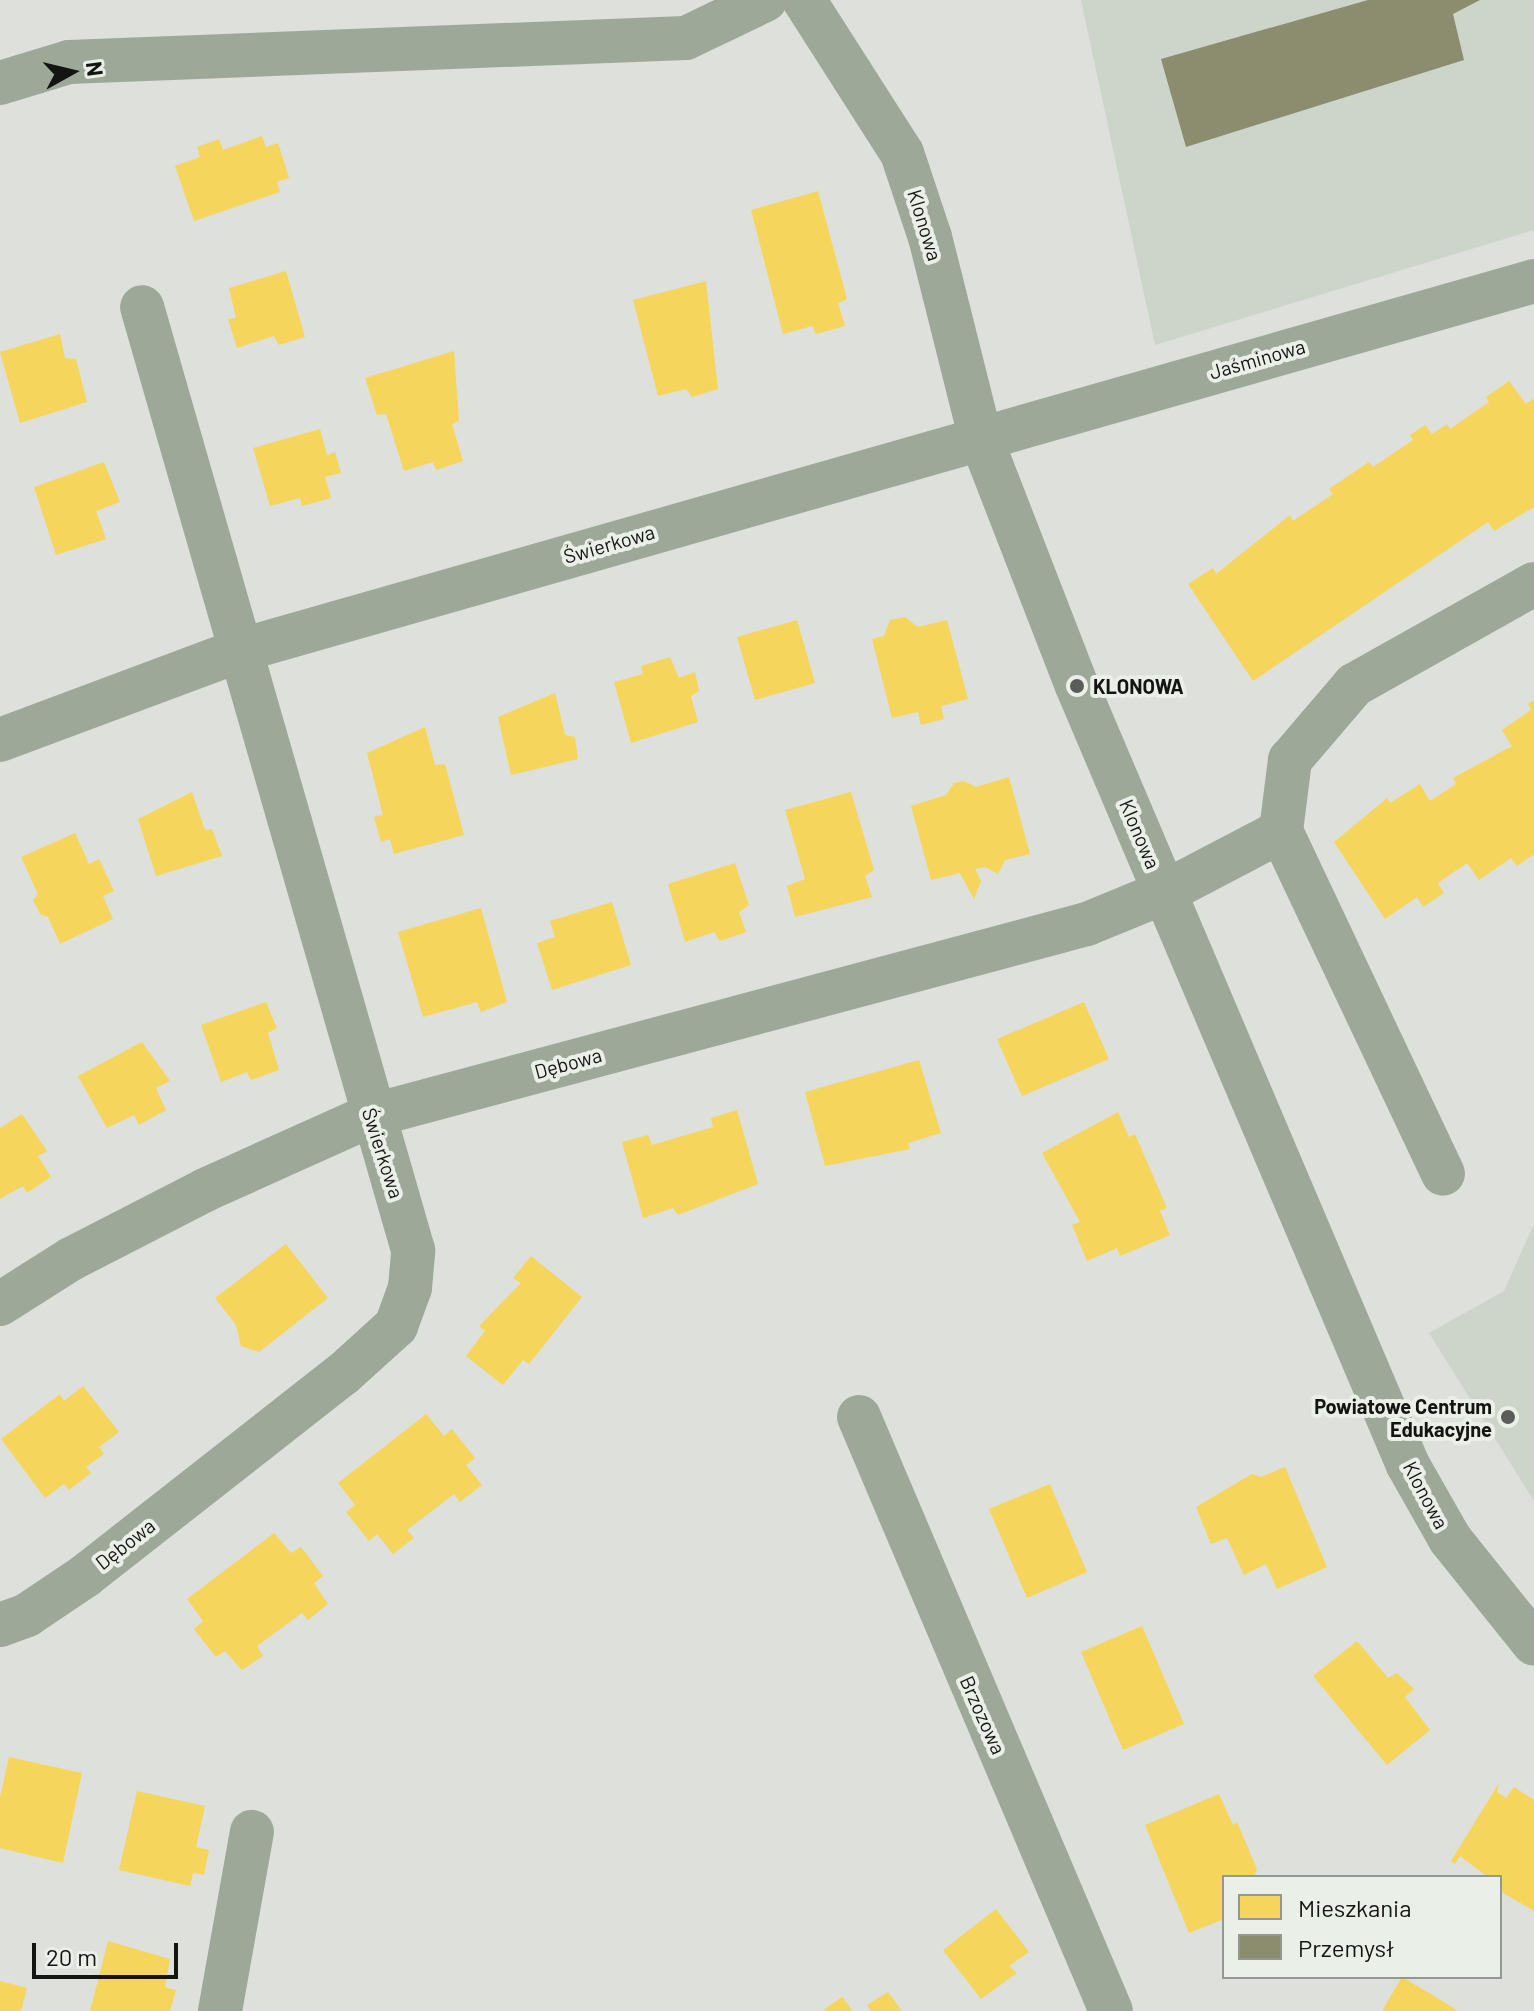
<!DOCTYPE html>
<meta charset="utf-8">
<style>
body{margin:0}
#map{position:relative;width:1534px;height:2011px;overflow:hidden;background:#dde0db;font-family:Barlow,sans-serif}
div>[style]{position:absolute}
.built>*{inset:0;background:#cdd4ca}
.homes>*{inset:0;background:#f6d55c}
.industry>*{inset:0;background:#8c8c6e}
.minor>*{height:44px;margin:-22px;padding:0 22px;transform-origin:22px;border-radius:22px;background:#9ea899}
.dots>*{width:22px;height:22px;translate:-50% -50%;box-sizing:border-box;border:4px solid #eaefe7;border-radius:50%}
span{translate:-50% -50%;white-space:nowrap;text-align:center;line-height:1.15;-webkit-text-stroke:8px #eaefe7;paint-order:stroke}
.street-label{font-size:20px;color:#141513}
.poi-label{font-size:20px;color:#141513;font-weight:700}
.left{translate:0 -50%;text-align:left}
.right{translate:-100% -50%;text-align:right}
.legend{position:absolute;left:1222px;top:1875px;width:280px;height:104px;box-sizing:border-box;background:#eaefe7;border:2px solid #949892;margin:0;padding:10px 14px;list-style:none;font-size:24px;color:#141513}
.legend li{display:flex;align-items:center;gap:16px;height:40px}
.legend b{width:40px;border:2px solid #949892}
.north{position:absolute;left:32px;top:32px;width:80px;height:80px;-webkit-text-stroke:6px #eaefe7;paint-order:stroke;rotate:82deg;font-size:22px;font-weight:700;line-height:32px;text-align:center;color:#141513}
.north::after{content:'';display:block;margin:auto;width:28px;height:36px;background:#141513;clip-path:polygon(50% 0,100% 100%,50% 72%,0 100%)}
.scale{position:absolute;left:32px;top:1943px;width:146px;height:36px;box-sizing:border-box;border:4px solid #141513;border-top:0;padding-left:10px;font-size:24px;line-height:28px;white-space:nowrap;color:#141513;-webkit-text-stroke:6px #eaefe7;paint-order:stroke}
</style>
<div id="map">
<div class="built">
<i style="clip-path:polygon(1081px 0,1534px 0,1534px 230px,1155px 345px)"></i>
<i style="clip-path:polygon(1534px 1224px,1534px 1501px,1429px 1333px,1504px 1291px)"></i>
</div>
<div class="homes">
<i style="clip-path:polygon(262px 136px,266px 147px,278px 143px,289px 178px,277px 182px,280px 192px,194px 221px,175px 166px,200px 157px,197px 147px,219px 139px,223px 150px)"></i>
<i style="clip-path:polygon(818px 191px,847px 299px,838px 303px,845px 326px,816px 334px,812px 326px,783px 334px,751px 210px)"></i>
<i style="clip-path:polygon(286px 271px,305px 337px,279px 345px,274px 336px,237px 348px,228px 319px,236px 318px,229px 288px)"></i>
<i style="clip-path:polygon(706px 281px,718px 389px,692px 397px,686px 389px,658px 396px,633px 300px)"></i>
<i style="clip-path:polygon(60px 334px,65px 358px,76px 359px,87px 402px,20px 423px,0 352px)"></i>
<i style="clip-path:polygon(454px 351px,459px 421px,452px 424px,463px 461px,436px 470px,433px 462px,404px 471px,386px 414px,377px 415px,365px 378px)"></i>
<i style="clip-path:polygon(1509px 381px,1526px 404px,1534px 398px,1534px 507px,1494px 531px,1488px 522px,1253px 681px,1188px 584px,1213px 568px,1216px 574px,1290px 515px,1293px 521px,1333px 494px,1329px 489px,1369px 462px,1373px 467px,1413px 440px,1410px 435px,1425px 425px,1432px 434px,1447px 424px,1450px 429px,1489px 402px,1486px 397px)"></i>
<i style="clip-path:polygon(320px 429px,327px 455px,335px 452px,341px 473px,325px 477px,331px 498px,302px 506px,300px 498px,270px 506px,253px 448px)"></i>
<i style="clip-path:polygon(104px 462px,120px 502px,96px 511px,106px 539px,56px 555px,34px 487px)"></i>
<i style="clip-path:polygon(905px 617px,918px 627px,947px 620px,968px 699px,941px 706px,944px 719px,921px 725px,918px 712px,892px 718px,872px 639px,884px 636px,890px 620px)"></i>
<i style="clip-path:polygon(797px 620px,815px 683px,755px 700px,737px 637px)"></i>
<i style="clip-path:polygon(670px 657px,679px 678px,695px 672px,699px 691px,691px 696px,698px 722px,631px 743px,614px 682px,643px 674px,641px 666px)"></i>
<i style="clip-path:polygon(555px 693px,565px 735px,575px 737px,578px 759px,511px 775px,498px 717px)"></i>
<i style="clip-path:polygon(1534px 700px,1534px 854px,1517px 866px,1511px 858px,1479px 880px,1467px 863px,1438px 883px,1444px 893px,1423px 907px,1417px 897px,1385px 919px,1334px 842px,1387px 798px,1390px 803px,1420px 784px,1430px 801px,1456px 784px,1453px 778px,1512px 746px,1502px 730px,1531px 710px,1528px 704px)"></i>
<i style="clip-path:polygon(425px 727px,435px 765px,445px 764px,464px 835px,394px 854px,390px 839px,381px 842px,374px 817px,383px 815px,367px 753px)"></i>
<i style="clip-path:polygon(1009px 777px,1030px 854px,1005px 860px,998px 874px,985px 867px,975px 869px,981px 881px,974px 899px,960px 873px,931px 880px,911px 806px,946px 795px,954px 783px,964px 781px,976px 787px)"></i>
<i style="clip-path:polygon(192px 792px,205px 830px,212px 829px,222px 856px,156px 876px,138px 819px)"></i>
<i style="clip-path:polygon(851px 792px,874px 870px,865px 876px,872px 897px,795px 917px,787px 886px,805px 879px,785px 810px)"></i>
<i style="clip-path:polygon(75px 833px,89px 864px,99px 859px,114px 891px,103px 896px,113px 919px,60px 944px,48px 917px,40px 914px,33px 900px,38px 894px,21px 857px)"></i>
<i style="clip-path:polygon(735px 863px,749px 905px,739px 912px,746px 932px,720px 941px,714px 932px,685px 942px,668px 884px)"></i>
<i style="clip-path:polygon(612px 902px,631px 965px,552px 990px,537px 943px,555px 937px,550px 921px)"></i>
<i style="clip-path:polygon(481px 908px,507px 1002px,481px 1012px,477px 1002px,423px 1017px,398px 932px)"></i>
<i style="clip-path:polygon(266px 1002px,277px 1028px,268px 1033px,279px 1070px,251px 1080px,247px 1072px,221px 1082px,201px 1025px)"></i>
<i style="clip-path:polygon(1084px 1002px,1109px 1059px,1022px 1096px,997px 1039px)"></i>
<i style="clip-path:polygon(142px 1042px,170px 1081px,156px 1088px,166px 1110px,139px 1125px,134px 1115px,107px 1128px,78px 1076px)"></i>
<i style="clip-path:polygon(919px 1060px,941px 1133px,908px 1143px,910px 1149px,825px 1166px,805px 1092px)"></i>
<i style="clip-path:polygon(737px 1110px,758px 1184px,678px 1215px,673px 1208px,643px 1218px,622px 1142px,648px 1135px,652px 1145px,713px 1127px,711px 1118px)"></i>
<i style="clip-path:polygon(1118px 1112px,1129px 1137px,1135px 1134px,1167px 1208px,1160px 1211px,1170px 1235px,1120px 1256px,1117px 1248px,1087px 1261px,1072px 1225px,1080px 1222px,1042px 1153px)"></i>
<i style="clip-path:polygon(22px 1114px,47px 1151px,38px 1156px,51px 1177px,27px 1193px,23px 1186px,0 1199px,0 1128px)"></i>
<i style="clip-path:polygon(286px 1244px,328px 1298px,259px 1352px,241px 1346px,236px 1325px,215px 1298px)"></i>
<i style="clip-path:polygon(531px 1256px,582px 1297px,529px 1364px,523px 1360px,503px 1385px,466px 1356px,485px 1331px,479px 1326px,521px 1283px,513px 1278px)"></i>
<i style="clip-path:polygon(83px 1386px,119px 1432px,99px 1447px,104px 1454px,86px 1467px,91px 1473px,69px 1490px,64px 1484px,45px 1498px,1px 1439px,60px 1394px,64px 1401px)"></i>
<i style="clip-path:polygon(426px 1414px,444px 1436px,452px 1429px,475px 1458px,466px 1465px,482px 1485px,460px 1502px,454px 1494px,407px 1530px,414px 1538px,393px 1554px,377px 1534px,369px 1541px,346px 1512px,355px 1505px,338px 1483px)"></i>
<i style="clip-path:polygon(1285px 1467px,1327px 1567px,1277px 1589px,1266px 1564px,1244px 1575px,1227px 1538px,1211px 1544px,1196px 1507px,1252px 1474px,1261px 1477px)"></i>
<i style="clip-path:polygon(1050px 1484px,1087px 1572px,1027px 1598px,989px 1509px)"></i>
<i style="clip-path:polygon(274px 1533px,291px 1553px,301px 1547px,323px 1576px,314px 1583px,328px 1604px,308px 1620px,302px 1613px,257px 1646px,263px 1656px,242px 1670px,225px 1651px,216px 1657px,194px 1629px,203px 1621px,187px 1599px)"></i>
<i style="clip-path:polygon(1142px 1626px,1184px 1724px,1123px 1750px,1081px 1652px)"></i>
<i style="clip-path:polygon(1357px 1641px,1388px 1678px,1397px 1673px,1414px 1689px,1405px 1697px,1430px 1730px,1387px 1765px,1313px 1676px)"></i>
<i style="clip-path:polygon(9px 1757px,82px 1773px,63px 1863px,0 1848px,0 1797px)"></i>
<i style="clip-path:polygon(1499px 1783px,1497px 1792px,1506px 1798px,1514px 1787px,1534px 1800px,1534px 1911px,1500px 1891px,1500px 1877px,1488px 1877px,1460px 1856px,1455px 1864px,1451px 1861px)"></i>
<i style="clip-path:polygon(137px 1791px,205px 1806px,196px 1847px,209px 1850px,204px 1875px,193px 1873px,190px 1886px,119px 1870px)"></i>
<i style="clip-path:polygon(1219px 1794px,1233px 1825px,1237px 1822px,1257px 1869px,1254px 1877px,1224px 1877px,1224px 1919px,1189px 1933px,1145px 1825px)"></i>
<i style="clip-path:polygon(996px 1909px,1029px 1952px,1009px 1966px,1017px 1973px,981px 1999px,943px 1950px)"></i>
<i style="clip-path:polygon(108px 1941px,170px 1959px,165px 1987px,176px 1990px,170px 2011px,90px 2011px)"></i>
<i style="clip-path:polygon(1402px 1977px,1439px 1999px,1458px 2011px,1382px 2011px)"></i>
<i style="clip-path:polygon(0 1981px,27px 1988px,21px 2011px,0 2011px)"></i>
<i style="clip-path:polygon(888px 1992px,902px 2011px,871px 2011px,867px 2005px)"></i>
<i style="clip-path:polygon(842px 1997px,853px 2011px,822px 2011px)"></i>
</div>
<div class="industry">
<i style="clip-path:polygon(1368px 0,1480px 0,1453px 14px,1464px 60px,1186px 147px,1161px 59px)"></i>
</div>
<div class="minor">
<i style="left:804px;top:0;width:182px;rotate:57.4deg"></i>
<i style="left:902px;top:153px;width:89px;rotate:71.6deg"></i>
<i style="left:930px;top:237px;width:205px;rotate:75.9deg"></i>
<i style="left:980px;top:436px;width:268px;rotate:68.8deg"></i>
<i style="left:1077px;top:686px;width:846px;rotate:66.98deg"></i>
<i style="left:1408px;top:1465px;width:85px;rotate:60.4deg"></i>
<i style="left:1450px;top:1539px;width:134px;rotate:51.3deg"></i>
<i style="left:0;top:83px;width:72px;rotate:-16.9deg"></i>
<i style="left:69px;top:62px;width:617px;rotate:-2.23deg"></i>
<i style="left:686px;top:38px;width:88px;rotate:-25.7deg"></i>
<i style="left:0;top:740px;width:254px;rotate:-20.5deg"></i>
<i style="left:238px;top:651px;width:1348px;rotate:-15.93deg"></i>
<i style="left:1281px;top:831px;width:72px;rotate:-82.8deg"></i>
<i style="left:1290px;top:760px;width:99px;rotate:-49.5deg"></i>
<i style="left:1354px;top:685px;width:206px;rotate:-29.3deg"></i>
<i style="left:0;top:1304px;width:84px;rotate:-32.4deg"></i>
<i style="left:71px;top:1259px;width:151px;rotate:-27.2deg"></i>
<i style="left:205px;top:1190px;width:181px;rotate:-24.2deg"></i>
<i style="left:370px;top:1116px;width:742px;rotate:-14.99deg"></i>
<i style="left:1087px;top:924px;width:84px;rotate:-22.3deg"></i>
<i style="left:1165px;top:892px;width:131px;rotate:-27.7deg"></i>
<i style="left:1281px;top:831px;width:379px;rotate:64.7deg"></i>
<i style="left:859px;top:1417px;width:645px;rotate:67.01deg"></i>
<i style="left:0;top:1625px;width:29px;rotate:-20deg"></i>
<i style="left:27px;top:1615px;width:70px;rotate:-33.9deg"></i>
<i style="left:85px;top:1576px;width:328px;rotate:-38.1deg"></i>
<i style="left:343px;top:1374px;width:72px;rotate:-42.2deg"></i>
<i style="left:396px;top:1326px;width:40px;rotate:-69.8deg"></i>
<i style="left:410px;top:1288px;width:38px;rotate:-85deg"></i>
<i style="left:413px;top:1250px;width:981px;rotate:-106.03deg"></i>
<i style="left:220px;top:2011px;width:182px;rotate:-79.9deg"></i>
</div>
<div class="dots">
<i style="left:1077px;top:686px;background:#5a5c59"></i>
<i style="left:1508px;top:1417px;background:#5a5c59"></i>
</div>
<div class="street-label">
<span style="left:925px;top:225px;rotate:73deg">Klonowa</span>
<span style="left:1257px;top:359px;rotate:-16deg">Jaśminowa</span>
<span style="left:609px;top:544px;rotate:-16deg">Świerkowa</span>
<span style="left:1140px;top:834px;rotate:67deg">Klonowa</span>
<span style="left:568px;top:1063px;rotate:-15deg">Dębowa</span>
<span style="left:383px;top:1153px;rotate:72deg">Świerkowa</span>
<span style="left:1426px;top:1495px;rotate:62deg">Klonowa</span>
<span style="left:125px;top:1544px;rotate:-38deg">Dębowa</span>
<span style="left:983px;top:1715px;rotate:66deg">Brzozowa</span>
</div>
<div class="poi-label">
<span class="left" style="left:1093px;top:686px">KLONOWA</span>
<span class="right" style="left:1492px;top:1418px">Powiatowe Centrum<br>Edukacyjne</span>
</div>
<ul class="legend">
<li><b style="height:22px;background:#f6d55c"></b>Mieszkania</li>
<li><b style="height:22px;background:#8c8c6e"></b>Przemysł</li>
</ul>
<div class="north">N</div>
<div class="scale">20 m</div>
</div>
